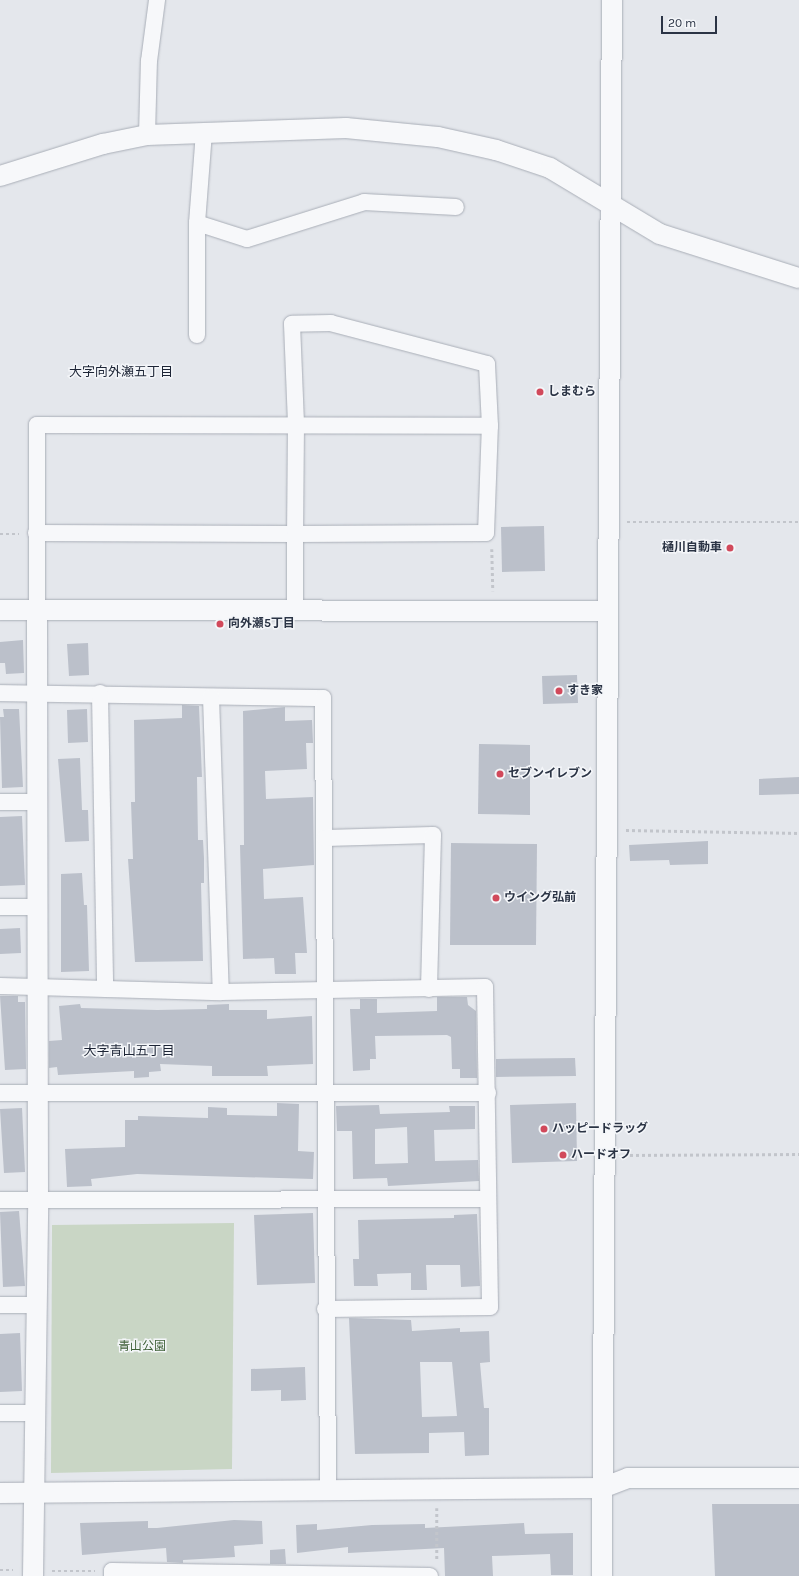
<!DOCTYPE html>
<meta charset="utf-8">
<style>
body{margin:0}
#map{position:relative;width:799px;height:1576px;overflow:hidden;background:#e4e7ec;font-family:Karla,"Noto Sans JP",sans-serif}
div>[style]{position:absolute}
.green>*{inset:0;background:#c9d6c5}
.building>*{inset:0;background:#bbc0ca}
.path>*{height:2.5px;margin-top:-1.25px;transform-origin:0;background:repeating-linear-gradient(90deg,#c2c5cb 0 3px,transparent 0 6px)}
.roads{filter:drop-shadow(0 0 1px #a9aeb7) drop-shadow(0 0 1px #a9aeb7)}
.minor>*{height:16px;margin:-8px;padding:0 8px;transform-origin:8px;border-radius:8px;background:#f7f8fa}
.tertiary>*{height:20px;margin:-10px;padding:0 10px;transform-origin:10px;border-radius:10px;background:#f7f8fa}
.dots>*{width:11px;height:11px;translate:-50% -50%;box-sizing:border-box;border:2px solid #f4f6f9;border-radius:50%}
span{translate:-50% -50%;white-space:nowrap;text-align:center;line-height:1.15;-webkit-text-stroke:3px #f4f6f9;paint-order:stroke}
.poi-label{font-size:12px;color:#2b3445;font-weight:700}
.left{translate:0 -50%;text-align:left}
.right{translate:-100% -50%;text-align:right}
.park-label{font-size:12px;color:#3f6138}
.neighbourhood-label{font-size:13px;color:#1d2536}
.scale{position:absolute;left:661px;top:16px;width:56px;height:18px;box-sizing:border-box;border:2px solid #2b3445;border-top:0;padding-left:5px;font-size:12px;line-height:14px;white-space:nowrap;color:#2b3445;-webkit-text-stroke:3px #f4f6f9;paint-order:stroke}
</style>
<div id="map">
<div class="green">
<i style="clip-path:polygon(234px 1223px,232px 1469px,51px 1473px,52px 1225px)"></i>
</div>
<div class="building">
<i style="clip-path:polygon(544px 526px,545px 571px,502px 572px,501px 527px)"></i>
<i style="clip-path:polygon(23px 640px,24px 673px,6px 674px,5px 663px,0 663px,0 642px)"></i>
<i style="clip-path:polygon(88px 643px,89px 675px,69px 676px,67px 644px)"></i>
<i style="clip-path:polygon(577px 675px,578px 703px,543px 704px,542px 676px)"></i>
<i style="clip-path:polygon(182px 705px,199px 706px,202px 777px,197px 777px,198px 840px,203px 840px,204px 858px,204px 883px,201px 883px,203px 961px,135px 962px,128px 859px,133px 859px,131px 802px,135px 802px,134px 720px,182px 718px)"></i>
<i style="clip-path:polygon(285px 707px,285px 721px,312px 720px,313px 743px,306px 743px,307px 769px,265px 771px,266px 799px,313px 797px,314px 865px,263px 869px,264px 899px,303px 897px,307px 953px,295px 953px,296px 974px,275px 974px,274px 958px,243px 959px,240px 845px,244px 845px,243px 711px)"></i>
<i style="clip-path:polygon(3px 709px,19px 709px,23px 787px,2px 788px,0 717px,4px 717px)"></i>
<i style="clip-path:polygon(87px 709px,88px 742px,68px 743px,67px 710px)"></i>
<i style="clip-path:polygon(479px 744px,530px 745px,530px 815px,478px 814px)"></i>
<i style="clip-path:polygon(80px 758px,82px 810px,88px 810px,89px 841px,65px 842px,58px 759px)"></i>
<i style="clip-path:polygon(799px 777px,799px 794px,759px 795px,759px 779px)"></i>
<i style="clip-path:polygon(22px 816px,25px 885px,0 886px,0 817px)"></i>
<i style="clip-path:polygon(708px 841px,708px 864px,670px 865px,669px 860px,630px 861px,629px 845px)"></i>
<i style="clip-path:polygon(451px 843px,537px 844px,536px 945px,450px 945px)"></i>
<i style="clip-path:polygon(82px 873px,84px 905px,87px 905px,89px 971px,61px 972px,61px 874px)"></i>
<i style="clip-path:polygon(20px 928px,21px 953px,0 954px,0 929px)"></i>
<i style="clip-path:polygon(0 996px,18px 996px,18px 1002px,25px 1002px,26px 1069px,5px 1070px)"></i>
<i style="clip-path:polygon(437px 997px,467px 997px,468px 1005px,476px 1011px,477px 1078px,460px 1078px,460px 1069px,452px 1069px,451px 1037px,447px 1035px,375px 1036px,376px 1059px,370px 1059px,370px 1070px,353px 1071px,350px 1009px,360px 1009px,360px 999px,377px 999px,377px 1013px,437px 1011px)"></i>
<i style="clip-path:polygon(80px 1004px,81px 1008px,157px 1010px,207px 1009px,207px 1005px,229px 1004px,229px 1010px,267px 1010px,267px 1019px,312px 1016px,313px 1064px,267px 1066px,268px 1076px,212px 1076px,212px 1066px,160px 1064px,161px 1071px,149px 1072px,149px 1077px,134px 1078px,134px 1071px,58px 1075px,57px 1067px,49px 1068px,49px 1041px,62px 1040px,59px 1006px)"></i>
<i style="clip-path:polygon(575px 1058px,576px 1076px,496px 1077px,496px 1059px)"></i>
<i style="clip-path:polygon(277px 1103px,299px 1104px,298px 1151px,314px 1152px,313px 1179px,137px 1174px,91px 1179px,92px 1186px,67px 1187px,65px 1149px,125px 1147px,125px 1120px,138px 1120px,138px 1116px,208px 1118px,208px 1107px,227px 1108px,227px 1115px,277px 1116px)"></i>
<i style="clip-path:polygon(576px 1103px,577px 1161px,512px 1163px,510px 1105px)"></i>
<i style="clip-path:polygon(evenodd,379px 1105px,380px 1114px,450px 1112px,449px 1106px,475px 1106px,475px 1129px,434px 1130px,435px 1161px,478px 1160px,479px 1181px,388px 1186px,387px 1178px,353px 1179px,352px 1131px,337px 1131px,336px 1106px,379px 1105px,407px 1127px,408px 1163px,375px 1164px,375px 1129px,407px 1127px)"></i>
<i style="clip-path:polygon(22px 1108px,25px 1172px,4px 1173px,0 1109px)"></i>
<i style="clip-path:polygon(19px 1211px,25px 1286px,3px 1287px,0 1212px)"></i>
<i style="clip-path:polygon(313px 1213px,315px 1283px,257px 1285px,254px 1215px)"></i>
<i style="clip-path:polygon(477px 1214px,480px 1286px,461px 1287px,460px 1265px,426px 1265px,427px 1290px,411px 1290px,411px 1273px,377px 1274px,378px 1286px,354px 1286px,353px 1259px,359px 1259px,358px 1220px,454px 1218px,454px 1215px)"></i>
<i style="clip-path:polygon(evenodd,349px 1318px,411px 1320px,412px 1331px,460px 1328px,460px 1332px,489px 1331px,490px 1362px,480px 1363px,484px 1408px,489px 1408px,489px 1455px,465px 1456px,464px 1432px,429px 1433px,429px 1453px,355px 1454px,349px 1318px,420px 1362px,452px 1362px,457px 1416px,422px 1417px,420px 1362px)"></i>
<i style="clip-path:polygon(20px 1333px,22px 1391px,0 1392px,0 1334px)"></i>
<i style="clip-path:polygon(305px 1367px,306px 1400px,281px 1401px,281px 1390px,251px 1391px,251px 1369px)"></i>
<i style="clip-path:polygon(712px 1504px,799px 1504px,799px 1576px,715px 1576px)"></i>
<i style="clip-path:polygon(234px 1520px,262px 1521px,263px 1544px,234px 1546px,235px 1557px,183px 1560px,183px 1563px,167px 1562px,166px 1548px,82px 1555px,80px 1523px,148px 1521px,148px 1528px,157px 1528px)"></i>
<i style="clip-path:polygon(524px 1523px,525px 1534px,573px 1533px,573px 1575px,551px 1575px,550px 1554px,492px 1556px,493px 1576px,445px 1576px,444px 1548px,348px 1553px,348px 1547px,297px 1553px,296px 1525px,317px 1524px,317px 1530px,372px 1525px,425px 1524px,425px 1528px)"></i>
<i style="clip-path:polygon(285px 1549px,286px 1564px,270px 1564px,270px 1550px)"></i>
</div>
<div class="path">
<i style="left:627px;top:522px;width:172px"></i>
<i style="left:0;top:534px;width:19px"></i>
<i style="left:492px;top:549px;width:42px;rotate:88.6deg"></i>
<i style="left:626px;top:830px;width:173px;rotate:1deg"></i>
<i style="left:624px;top:1155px;width:175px;rotate:-0.3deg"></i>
<i style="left:437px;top:1508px;width:53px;rotate:90deg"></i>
<i style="left:0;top:1570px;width:13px"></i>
<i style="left:52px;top:1571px;width:43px"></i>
</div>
<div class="roads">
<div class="minor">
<i style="left:147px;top:135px;width:74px;rotate:-88.5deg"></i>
<i style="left:149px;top:61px;width:62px;rotate:-82.5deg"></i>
<i style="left:197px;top:223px;width:52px;rotate:17.7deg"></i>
<i style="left:247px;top:239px;width:123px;rotate:-17.5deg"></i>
<i style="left:364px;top:202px;width:92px;rotate:3.1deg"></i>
<i style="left:197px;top:335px;width:112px;rotate:-90deg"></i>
<i style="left:197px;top:223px;width:90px;rotate:-85.6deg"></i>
<i style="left:36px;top:533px;width:259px;rotate:0.2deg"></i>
<i style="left:295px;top:534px;width:191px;rotate:-0.3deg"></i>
<i style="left:486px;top:533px;width:107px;rotate:-87.9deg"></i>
<i style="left:490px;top:426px;width:62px;rotate:-92.8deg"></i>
<i style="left:487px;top:364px;width:161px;rotate:-165.3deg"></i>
<i style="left:331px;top:323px;width:39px;rotate:179deg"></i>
<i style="left:292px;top:324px;width:100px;rotate:87.7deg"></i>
<i style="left:296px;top:424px;width:110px;rotate:90.5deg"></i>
<i style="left:295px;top:534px;width:76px;rotate:90deg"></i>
<i style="left:37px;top:610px;width:185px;rotate:-90deg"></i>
<i style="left:37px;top:425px;width:453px;rotate:0.1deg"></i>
<i style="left:0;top:693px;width:323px;rotate:0.9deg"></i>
<i style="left:323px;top:698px;width:792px;rotate:89.64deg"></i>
<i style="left:100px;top:693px;width:296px;rotate:89deg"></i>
<i style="left:211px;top:697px;width:295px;rotate:88.1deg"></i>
<i style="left:0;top:802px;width:36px"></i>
<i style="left:325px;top:838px;width:108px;rotate:-1.6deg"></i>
<i style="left:433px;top:835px;width:154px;rotate:91.5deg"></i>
<i style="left:0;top:907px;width:37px"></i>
<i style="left:0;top:986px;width:221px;rotate:1.6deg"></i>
<i style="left:221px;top:992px;width:264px;rotate:-1.1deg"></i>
<i style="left:485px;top:987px;width:320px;rotate:89.1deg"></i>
<i style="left:490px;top:1307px;width:165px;rotate:179.3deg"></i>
<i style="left:0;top:1093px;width:488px"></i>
<i style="left:0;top:1200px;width:488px;rotate:-0.1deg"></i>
<i style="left:0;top:1305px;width:36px"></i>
<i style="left:0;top:1413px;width:34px"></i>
<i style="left:112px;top:1576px;width:5px;rotate:-90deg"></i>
<i style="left:112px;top:1571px;width:318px;rotate:0.9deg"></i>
</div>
<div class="tertiary">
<i style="left:0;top:176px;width:108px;rotate:-17.3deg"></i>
<i style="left:103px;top:144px;width:45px;rotate:-11.6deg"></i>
<i style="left:147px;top:135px;width:199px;rotate:-2deg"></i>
<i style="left:346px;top:128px;width:92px;rotate:5.6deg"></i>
<i style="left:438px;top:137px;width:59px;rotate:12.6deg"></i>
<i style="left:496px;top:150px;width:57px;rotate:18.4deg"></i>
<i style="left:550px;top:168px;width:128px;rotate:31deg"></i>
<i style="left:660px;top:234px;width:146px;rotate:17.6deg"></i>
<i style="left:0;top:610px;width:606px;rotate:0.09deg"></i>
<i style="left:0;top:1493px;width:602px;rotate:-0.48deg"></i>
<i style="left:602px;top:1488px;width:28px;rotate:-21deg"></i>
<i style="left:628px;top:1478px;width:171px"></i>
<i style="left:33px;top:1576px;width:375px;rotate:-89.2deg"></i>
<i style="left:38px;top:1201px;width:591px;rotate:-90.1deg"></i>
<i style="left:602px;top:1576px;width:1576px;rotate:-89.64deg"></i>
</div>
</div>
<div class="dots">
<i style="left:540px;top:392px;background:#d1495b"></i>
<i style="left:730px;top:548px;background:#d1495b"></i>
<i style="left:220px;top:624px;background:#d1495b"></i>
<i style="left:559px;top:691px;background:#d1495b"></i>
<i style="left:500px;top:774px;background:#d1495b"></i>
<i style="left:496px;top:898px;background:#d1495b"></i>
<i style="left:544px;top:1129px;background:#d1495b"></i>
<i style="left:563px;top:1155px;background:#d1495b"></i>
</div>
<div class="poi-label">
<span class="left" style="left:548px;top:392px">しまむら</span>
<span class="right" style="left:722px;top:548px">樋川自動車</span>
<span class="left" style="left:228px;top:624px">向外瀬5丁目</span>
<span class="left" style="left:567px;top:691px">すき家</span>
<span class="left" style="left:508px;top:774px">セブンイレブン</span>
<span class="left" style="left:504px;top:898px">ウイング弘前</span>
<span class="left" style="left:552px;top:1129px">ハッピードラッグ</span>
<span class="left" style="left:571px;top:1155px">ハードオフ</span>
</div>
<div class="park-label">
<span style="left:142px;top:1347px">青山公園</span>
</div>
<div class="neighbourhood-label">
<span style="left:121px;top:372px">大字向外瀬五丁目</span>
<span style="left:129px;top:1051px">大字青山五丁目</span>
</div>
<div class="scale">20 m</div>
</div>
